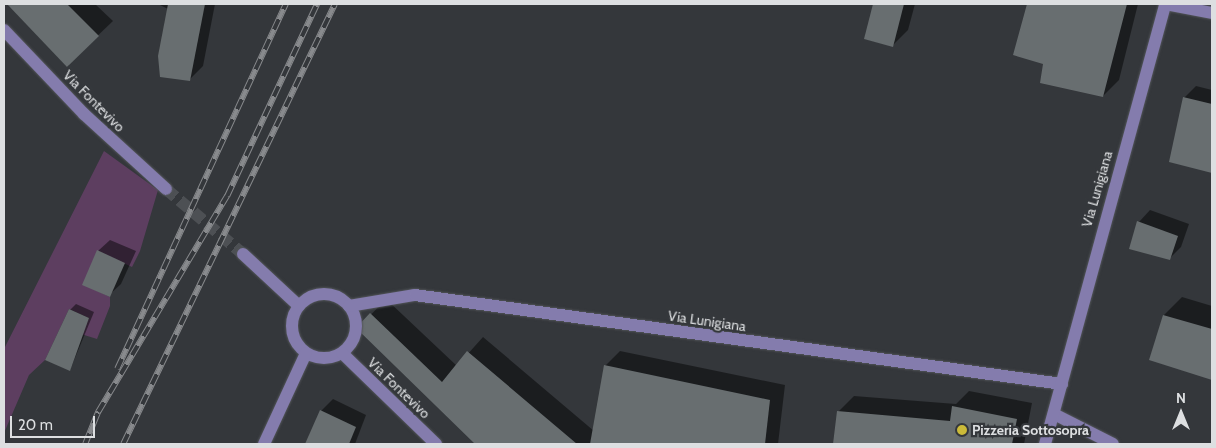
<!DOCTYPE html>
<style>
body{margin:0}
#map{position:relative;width:1216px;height:448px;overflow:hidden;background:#34373b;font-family:Cabin,sans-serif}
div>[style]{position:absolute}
.green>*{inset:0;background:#5d3e60}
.shadow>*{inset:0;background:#0007}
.building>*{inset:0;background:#686e70}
.minor-tunnel>*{height:12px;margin-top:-6px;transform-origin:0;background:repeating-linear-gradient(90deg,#4d5054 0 12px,transparent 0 18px)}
.roads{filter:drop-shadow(0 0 1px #525559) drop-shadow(0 0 1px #525559)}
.minor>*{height:12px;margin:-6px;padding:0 6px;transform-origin:6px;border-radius:6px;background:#847cad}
.minor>.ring{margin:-6px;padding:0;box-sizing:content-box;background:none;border:12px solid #847cad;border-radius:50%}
.rail>*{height:5.5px;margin-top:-2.75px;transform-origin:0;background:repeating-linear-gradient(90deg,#34373b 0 11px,#888a8d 0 22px);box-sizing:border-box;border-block:1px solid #888a8d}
.dots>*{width:14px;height:14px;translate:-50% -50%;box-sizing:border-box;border:2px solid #34373b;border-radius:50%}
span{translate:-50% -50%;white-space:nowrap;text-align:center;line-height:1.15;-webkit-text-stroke:4.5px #34373b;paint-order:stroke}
.street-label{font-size:14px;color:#dddfe1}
.poi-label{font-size:14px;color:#dddfe1;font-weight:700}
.left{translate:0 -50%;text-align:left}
.frame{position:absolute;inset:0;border:5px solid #dddfe1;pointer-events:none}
.north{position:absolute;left:1156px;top:388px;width:50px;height:50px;-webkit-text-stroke:4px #34373b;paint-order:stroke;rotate:0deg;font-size:14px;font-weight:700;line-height:20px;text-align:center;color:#dddfe1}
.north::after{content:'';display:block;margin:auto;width:18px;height:22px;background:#dddfe1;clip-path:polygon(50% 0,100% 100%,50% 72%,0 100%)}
.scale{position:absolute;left:10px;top:416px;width:85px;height:22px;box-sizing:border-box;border:2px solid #dddfe1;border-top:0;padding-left:6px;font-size:15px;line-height:18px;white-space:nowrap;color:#dddfe1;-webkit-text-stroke:4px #34373b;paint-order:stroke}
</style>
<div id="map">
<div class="green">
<i style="clip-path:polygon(104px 151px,158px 190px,140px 251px,132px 267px,98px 251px,93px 289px,110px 297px,110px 306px,97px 339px,81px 334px,89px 318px,69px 309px,45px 360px,29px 375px,4px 433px,4px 349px)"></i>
</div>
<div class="shadow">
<i style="clip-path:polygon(9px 4px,95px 4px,113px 21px,67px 65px)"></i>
<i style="clip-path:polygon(158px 4px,215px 4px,203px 66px,189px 80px,168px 9px)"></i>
<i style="clip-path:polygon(874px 4px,915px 4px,908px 30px,892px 46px,865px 39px)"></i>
<i style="clip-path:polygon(1028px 4px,1138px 4px,1119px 80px,1103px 96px,1045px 63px,1014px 54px)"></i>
<i style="clip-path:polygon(1196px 86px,1212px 90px,1212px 171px,1170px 161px,1184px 98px)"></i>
<i style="clip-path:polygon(1150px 210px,1189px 224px,1181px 247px,1170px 258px,1139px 222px)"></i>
<i style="clip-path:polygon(110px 240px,136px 251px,121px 284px,109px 295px,98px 251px)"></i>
<i style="clip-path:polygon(1182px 297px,1212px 306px,1212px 378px,1150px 359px,1164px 315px)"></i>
<i style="clip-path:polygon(386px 299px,457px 366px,483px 337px,594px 431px,605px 366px,620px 351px,785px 385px,778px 444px,476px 444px,358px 328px)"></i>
<i style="clip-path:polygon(76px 304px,94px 312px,70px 370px,70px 310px)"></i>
<i style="clip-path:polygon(969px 391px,1032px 403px,1024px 444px,834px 444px,838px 412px,854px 396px,956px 404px)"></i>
<i style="clip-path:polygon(333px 399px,366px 415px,355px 444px,306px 444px,321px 411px)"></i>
</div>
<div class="building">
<i style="clip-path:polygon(7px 4px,67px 4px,99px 36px,67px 67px)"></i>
<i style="clip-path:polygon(168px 4px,205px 4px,190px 81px,160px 77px,158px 56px)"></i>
<i style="clip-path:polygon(873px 4px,904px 4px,893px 47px,864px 39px)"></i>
<i style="clip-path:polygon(1027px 4px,1127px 4px,1103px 97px,1040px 83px,1043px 64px,1013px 55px)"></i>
<i style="clip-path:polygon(1183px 97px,1212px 104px,1212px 173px,1169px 162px)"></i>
<i style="clip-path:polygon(1137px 221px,1178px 236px,1170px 260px,1129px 249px)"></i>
<i style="clip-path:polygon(97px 250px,125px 263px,110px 297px,82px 285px)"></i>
<i style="clip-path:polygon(69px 309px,89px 318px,70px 371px,45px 360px)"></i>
<i style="clip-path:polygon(370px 313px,442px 382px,467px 351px,577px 444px,475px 444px,356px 328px)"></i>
<i style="clip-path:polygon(1163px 315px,1212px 329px,1212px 380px,1149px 360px)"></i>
<i style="clip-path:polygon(604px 365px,770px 400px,765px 444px,590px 444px)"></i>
<i style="clip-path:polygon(952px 406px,1017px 419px,1012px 444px,833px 444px,837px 411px,950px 421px)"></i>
<i style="clip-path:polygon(320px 410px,356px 427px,349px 444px,305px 444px)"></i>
</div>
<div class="minor-tunnel">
<i style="left:166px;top:189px;width:101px;rotate:40.2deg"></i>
</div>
<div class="roads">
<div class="minor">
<i style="left:1165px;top:4px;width:48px;rotate:10.8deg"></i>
<i style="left:4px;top:30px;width:116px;rotate:46.4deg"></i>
<i style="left:84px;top:114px;width:111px;rotate:42.4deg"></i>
<i style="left:243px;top:254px;width:76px;rotate:42.9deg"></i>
<i class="ring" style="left:292px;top:294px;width:52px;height:52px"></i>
<i style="left:349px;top:306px;width:67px;rotate:-9.5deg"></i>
<i style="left:415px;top:295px;width:653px;rotate:7.83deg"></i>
<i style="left:342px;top:353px;width:131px;rotate:44.1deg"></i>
<i style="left:1054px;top:414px;width:66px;rotate:27deg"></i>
<i style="left:264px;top:444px;width:100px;rotate:-65.2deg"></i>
<i style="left:1045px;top:444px;width:456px;rotate:-74.7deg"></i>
</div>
</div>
<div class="rail">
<i style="left:117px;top:369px;width:402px;rotate:-65.2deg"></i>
<i style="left:85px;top:444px;width:35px;rotate:-68deg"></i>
<i style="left:98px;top:412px;width:252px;rotate:-59.2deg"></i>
<i style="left:227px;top:196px;width:212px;rotate:-64.9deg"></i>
<i style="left:123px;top:444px;width:488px;rotate:-64.3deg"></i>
</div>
<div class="dots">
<i style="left:962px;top:430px;background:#cbba39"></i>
</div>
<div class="street-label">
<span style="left:94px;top:101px;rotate:45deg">Via Fontevivo</span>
<span style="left:1097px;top:189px;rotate:-74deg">Via Lunigiana</span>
<span style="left:707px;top:321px;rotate:8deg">Via Lunigiana</span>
<span style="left:399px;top:388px;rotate:44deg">Via Fontevivo</span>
</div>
<div class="poi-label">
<span class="left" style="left:972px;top:430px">Pizzeria Sottosopra</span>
</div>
<div class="frame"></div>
<div class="north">N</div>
<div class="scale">20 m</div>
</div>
